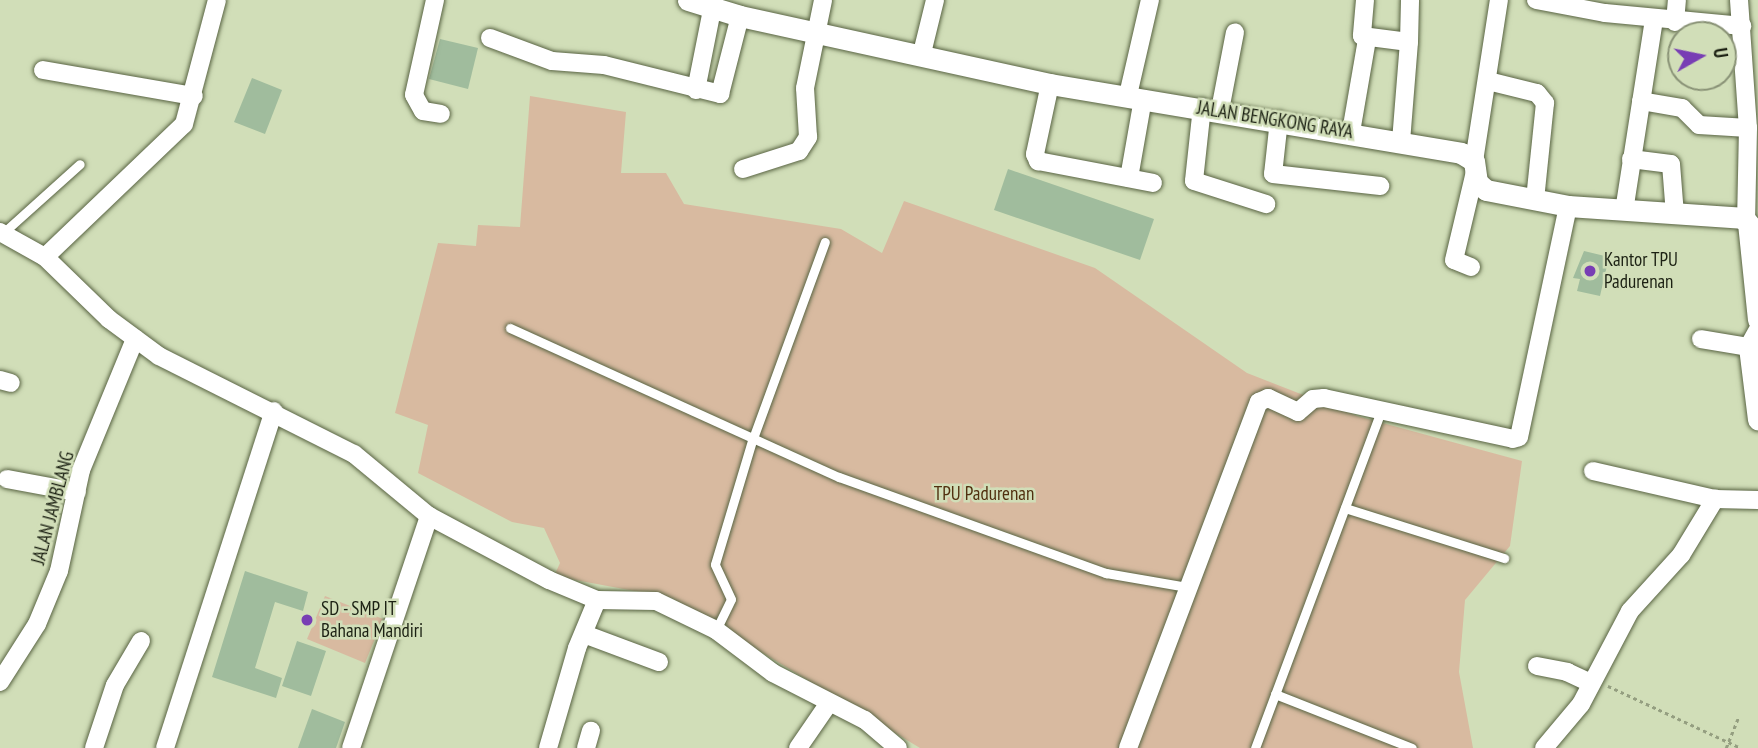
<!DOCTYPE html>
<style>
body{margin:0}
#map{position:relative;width:1758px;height:748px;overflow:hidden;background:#d1deb8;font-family:"PT Sans Narrow",sans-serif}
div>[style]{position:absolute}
.green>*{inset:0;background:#d8baa0}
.building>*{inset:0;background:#a0bc9d}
.path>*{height:2.5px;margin-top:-1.25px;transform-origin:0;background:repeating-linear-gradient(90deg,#949e80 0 3.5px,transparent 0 7px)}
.roads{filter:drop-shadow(0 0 2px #596443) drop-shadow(0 0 2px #596443)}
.service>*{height:9px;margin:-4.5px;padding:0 4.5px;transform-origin:4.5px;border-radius:4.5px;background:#fff}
.minor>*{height:18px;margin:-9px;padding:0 9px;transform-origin:9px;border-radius:9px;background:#fff}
.tertiary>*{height:21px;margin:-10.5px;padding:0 10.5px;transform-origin:10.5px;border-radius:10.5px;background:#fff}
.dots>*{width:19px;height:19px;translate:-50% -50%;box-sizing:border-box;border:4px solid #d1deb8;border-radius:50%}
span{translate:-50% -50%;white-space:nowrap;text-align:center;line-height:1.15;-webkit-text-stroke:5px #d1deb8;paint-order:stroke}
.street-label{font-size:19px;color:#1c2113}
.poi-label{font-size:19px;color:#1c2113}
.left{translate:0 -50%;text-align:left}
.park-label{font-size:19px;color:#51300f}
.north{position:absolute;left:1667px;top:21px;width:70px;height:70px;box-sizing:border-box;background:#d1deb8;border:2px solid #899276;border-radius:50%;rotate:81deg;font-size:19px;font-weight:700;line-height:28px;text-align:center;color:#1c2113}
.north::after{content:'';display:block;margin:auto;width:24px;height:32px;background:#783eb4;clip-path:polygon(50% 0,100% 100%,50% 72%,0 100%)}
</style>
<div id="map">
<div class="green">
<i style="clip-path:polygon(530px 96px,626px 112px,621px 173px,666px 173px,684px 204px,841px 229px,882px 253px,904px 201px,1095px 268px,1247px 373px,1357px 416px,1522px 461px,1510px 546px,1465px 600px,1459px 672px,1473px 748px,920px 748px,672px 598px,554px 576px,560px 563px,544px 528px,512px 522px,418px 473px,428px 425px,395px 413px,438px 243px,476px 246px,478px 225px,520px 227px)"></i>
<i style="clip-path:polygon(325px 596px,383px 619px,365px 663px,307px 639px)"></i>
</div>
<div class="building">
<i style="clip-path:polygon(440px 39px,478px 48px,468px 89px,429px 79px)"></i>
<i style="clip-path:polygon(252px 78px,282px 90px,265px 134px,234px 122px)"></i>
<i style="clip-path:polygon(1008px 169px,1154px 219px,1140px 260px,994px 210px)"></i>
<i style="clip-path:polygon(1584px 251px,1609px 257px,1600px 296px,1577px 291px,1580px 279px,1573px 278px)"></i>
<i style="clip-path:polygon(245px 571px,308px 592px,303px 611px,275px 602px,255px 668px,282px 678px,276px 698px,212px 677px)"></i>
<i style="clip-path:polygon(297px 641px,326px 651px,311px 696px,282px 686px)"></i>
<i style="clip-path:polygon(312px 709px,345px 722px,336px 748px,298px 748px)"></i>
</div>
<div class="path">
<i style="left:1608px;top:686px;width:147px;rotate:25deg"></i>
<i style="left:1726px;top:748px;width:32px;rotate:-68deg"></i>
</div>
<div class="roads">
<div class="service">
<i style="left:3px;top:233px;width:103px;rotate:-41.9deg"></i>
<i style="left:510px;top:328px;width:361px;rotate:24.4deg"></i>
<i style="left:839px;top:477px;width:284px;rotate:19.8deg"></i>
<i style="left:1106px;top:573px;width:82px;rotate:9.8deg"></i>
<i style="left:1345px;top:508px;width:167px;rotate:17.5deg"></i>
<i style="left:716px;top:630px;width:34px;rotate:-64deg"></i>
<i style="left:731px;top:599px;width:38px;rotate:-115deg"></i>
<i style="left:715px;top:564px;width:128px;rotate:-73.3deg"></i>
<i style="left:752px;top:441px;width:212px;rotate:-69.9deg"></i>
<i style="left:1275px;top:694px;width:147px;rotate:21.5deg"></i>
<i style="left:1255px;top:748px;width:358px;rotate:-69.5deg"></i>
</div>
<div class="minor">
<i style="left:435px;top:0;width:97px;rotate:102.5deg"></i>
<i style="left:414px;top:95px;width:18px;rotate:61deg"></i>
<i style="left:423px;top:111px;width:18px;rotate:9deg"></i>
<i style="left:1365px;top:0;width:36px;rotate:95deg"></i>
<i style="left:1362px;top:36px;width:47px;rotate:7.3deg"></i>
<i style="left:1409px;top:42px;width:99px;rotate:94.6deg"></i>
<i style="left:1536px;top:0;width:70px;rotate:10.7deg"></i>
<i style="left:1605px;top:13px;width:138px;rotate:5.4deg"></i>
<i style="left:1739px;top:0;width:128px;rotate:86deg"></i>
<i style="left:1748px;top:128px;width:92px;rotate:91.2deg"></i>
<i style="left:1675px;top:22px;width:22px;rotate:-85deg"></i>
<i style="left:490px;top:38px;width:66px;rotate:20.4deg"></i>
<i style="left:552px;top:61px;width:52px;rotate:4.4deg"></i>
<i style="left:604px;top:65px;width:120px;rotate:14deg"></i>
<i style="left:720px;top:94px;width:81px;rotate:-75.6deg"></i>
<i style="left:1409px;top:42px;width:42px;rotate:-88.6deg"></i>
<i style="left:922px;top:53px;width:55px;rotate:-76.2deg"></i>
<i style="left:43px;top:70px;width:153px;rotate:9.8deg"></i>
<i style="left:1488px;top:81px;width:50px;rotate:13.8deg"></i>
<i style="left:1537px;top:93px;width:13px;rotate:51deg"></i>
<i style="left:1545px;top:103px;width:97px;rotate:95.9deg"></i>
<i style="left:1050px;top:84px;width:72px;rotate:102.1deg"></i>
<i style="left:1035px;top:154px;width:8px;rotate:67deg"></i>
<i style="left:1038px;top:161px;width:117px;rotate:10.8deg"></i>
<i style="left:696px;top:90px;width:92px;rotate:-78.7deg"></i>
<i style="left:1128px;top:95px;width:98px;rotate:-77deg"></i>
<i style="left:1641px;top:101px;width:42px;rotate:9.7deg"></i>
<i style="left:1682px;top:108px;width:24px;rotate:45deg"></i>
<i style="left:1699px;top:125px;width:49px;rotate:3.5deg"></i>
<i style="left:1202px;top:107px;width:74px;rotate:96.2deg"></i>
<i style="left:1194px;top:181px;width:76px;rotate:17.7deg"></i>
<i style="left:1220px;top:110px;width:79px;rotate:-79.1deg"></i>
<i style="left:1279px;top:120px;width:54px;rotate:96.3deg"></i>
<i style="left:1273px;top:174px;width:108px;rotate:6.4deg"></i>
<i style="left:1351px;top:132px;width:94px;rotate:-80.2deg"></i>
<i style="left:1631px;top:159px;width:40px;rotate:7.1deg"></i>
<i style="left:1671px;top:164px;width:51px;rotate:85.5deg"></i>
<i style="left:1474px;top:161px;width:163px;rotate:-81.2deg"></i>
<i style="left:743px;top:169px;width:59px;rotate:-17.8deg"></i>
<i style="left:799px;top:151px;width:17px;rotate:-57deg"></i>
<i style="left:808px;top:137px;width:49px;rotate:-93.5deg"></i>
<i style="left:805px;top:88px;width:90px;rotate:-78.4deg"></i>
<i style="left:1129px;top:178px;width:80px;rotate:-80deg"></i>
<i style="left:1624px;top:211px;width:194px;rotate:-81.1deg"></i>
<i style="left:0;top:232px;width:51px;rotate:29.1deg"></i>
<i style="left:45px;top:257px;width:89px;rotate:44.1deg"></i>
<i style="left:109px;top:319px;width:62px;rotate:36.5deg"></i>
<i style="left:159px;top:356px;width:218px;rotate:26.7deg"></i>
<i style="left:354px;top:454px;width:97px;rotate:39.6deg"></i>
<i style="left:429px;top:516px;width:136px;rotate:28.1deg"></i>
<i style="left:549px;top:580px;width:52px;rotate:22.6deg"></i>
<i style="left:597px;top:600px;width:59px;rotate:1deg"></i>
<i style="left:656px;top:601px;width:67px;rotate:25.8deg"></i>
<i style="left:716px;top:630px;width:71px;rotate:37deg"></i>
<i style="left:773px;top:673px;width:103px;rotate:27.1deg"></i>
<i style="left:865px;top:720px;width:43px;rotate:40.3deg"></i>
<i style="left:45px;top:257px;width:192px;rotate:-43.7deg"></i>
<i style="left:184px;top:124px;width:128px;rotate:-75.1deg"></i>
<i style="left:1471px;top:267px;width:18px;rotate:-158deg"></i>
<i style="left:1454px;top:260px;width:90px;rotate:-76.6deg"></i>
<i style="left:1701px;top:339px;width:49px;rotate:9.5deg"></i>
<i style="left:0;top:380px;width:11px;rotate:15deg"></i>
<i style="left:1593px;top:471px;width:125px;rotate:12.9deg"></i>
<i style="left:7px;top:479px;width:71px;rotate:10.5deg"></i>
<i style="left:584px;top:634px;width:80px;rotate:20.5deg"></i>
<i style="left:1537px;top:666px;width:31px;rotate:11deg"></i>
<i style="left:1567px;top:672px;width:26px;rotate:25deg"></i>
<i style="left:0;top:682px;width:69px;rotate:-57.5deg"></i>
<i style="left:37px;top:624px;width:57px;rotate:-67.5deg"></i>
<i style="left:59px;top:571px;width:103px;rotate:-77.7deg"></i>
<i style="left:81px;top:470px;width:142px;rotate:-67.6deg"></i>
<i style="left:94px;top:748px;width:66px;rotate:-71.6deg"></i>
<i style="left:115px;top:685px;width:51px;rotate:-59.4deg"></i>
<i style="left:165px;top:748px;width:354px;rotate:-72.1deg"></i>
<i style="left:351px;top:748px;width:245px;rotate:-71.4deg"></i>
<i style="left:548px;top:748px;width:104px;rotate:-73.8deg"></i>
<i style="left:577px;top:648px;width:52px;rotate:-67.4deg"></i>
<i style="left:586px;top:748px;width:18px;rotate:-74deg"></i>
<i style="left:798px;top:748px;width:55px;rotate:-55.4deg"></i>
<i style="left:1128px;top:748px;width:370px;rotate:-69.3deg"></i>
<i style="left:1259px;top:402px;width:10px;rotate:-24deg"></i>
<i style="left:1268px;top:398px;width:33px;rotate:25deg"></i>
<i style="left:1298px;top:412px;width:20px;rotate:-41deg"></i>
<i style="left:1313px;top:399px;width:11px;rotate:-5deg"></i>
<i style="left:1324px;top:398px;width:193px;rotate:12.2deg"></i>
<i style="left:1513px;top:439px;width:6px;rotate:-18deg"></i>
<i style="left:1519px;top:437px;width:236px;rotate:-78deg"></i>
<i style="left:1544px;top:748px;width:57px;rotate:-49.9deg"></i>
<i style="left:1581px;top:704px;width:105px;rotate:-62.2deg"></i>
<i style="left:1630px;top:611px;width:76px;rotate:-47.7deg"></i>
<i style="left:1681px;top:555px;width:66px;rotate:-58.7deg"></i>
<i style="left:1715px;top:499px;width:43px;rotate:1.3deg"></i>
</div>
<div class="tertiary">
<i style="left:688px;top:0;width:54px;rotate:17.1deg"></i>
<i style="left:740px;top:16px;width:317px;rotate:12.4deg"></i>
<i style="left:1050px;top:84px;width:417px;rotate:9.5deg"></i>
<i style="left:1461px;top:153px;width:15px;rotate:32deg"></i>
<i style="left:1474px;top:161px;width:21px;rotate:82deg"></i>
<i style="left:1477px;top:182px;width:12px;rotate:42deg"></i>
<i style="left:1486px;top:190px;width:84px;rotate:11deg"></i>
<i style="left:1568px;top:206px;width:174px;rotate:3.9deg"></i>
<i style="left:1742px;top:218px;width:8px;rotate:40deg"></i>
<i style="left:1748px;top:223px;width:97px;rotate:84.1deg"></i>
<i style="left:1758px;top:331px;width:18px;rotate:119deg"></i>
<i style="left:1749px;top:347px;width:73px;rotate:82.9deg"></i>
</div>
</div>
<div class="dots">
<i style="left:1590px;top:271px;background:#783eb4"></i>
<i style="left:307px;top:620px;background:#783eb4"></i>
</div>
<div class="street-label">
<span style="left:1275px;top:120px;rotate:9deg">JALAN BENGKONG RAYA</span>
<span style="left:53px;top:508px;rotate:-75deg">JALAN JAMBLANG</span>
</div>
<div class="poi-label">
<span class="left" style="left:1604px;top:271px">Kantor TPU<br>Padurenan</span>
<span class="left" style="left:321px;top:620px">SD - SMP IT<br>Bahana Mandiri</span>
</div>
<div class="park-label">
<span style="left:984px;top:494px">TPU Padurenan</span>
</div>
<div class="north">U</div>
</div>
